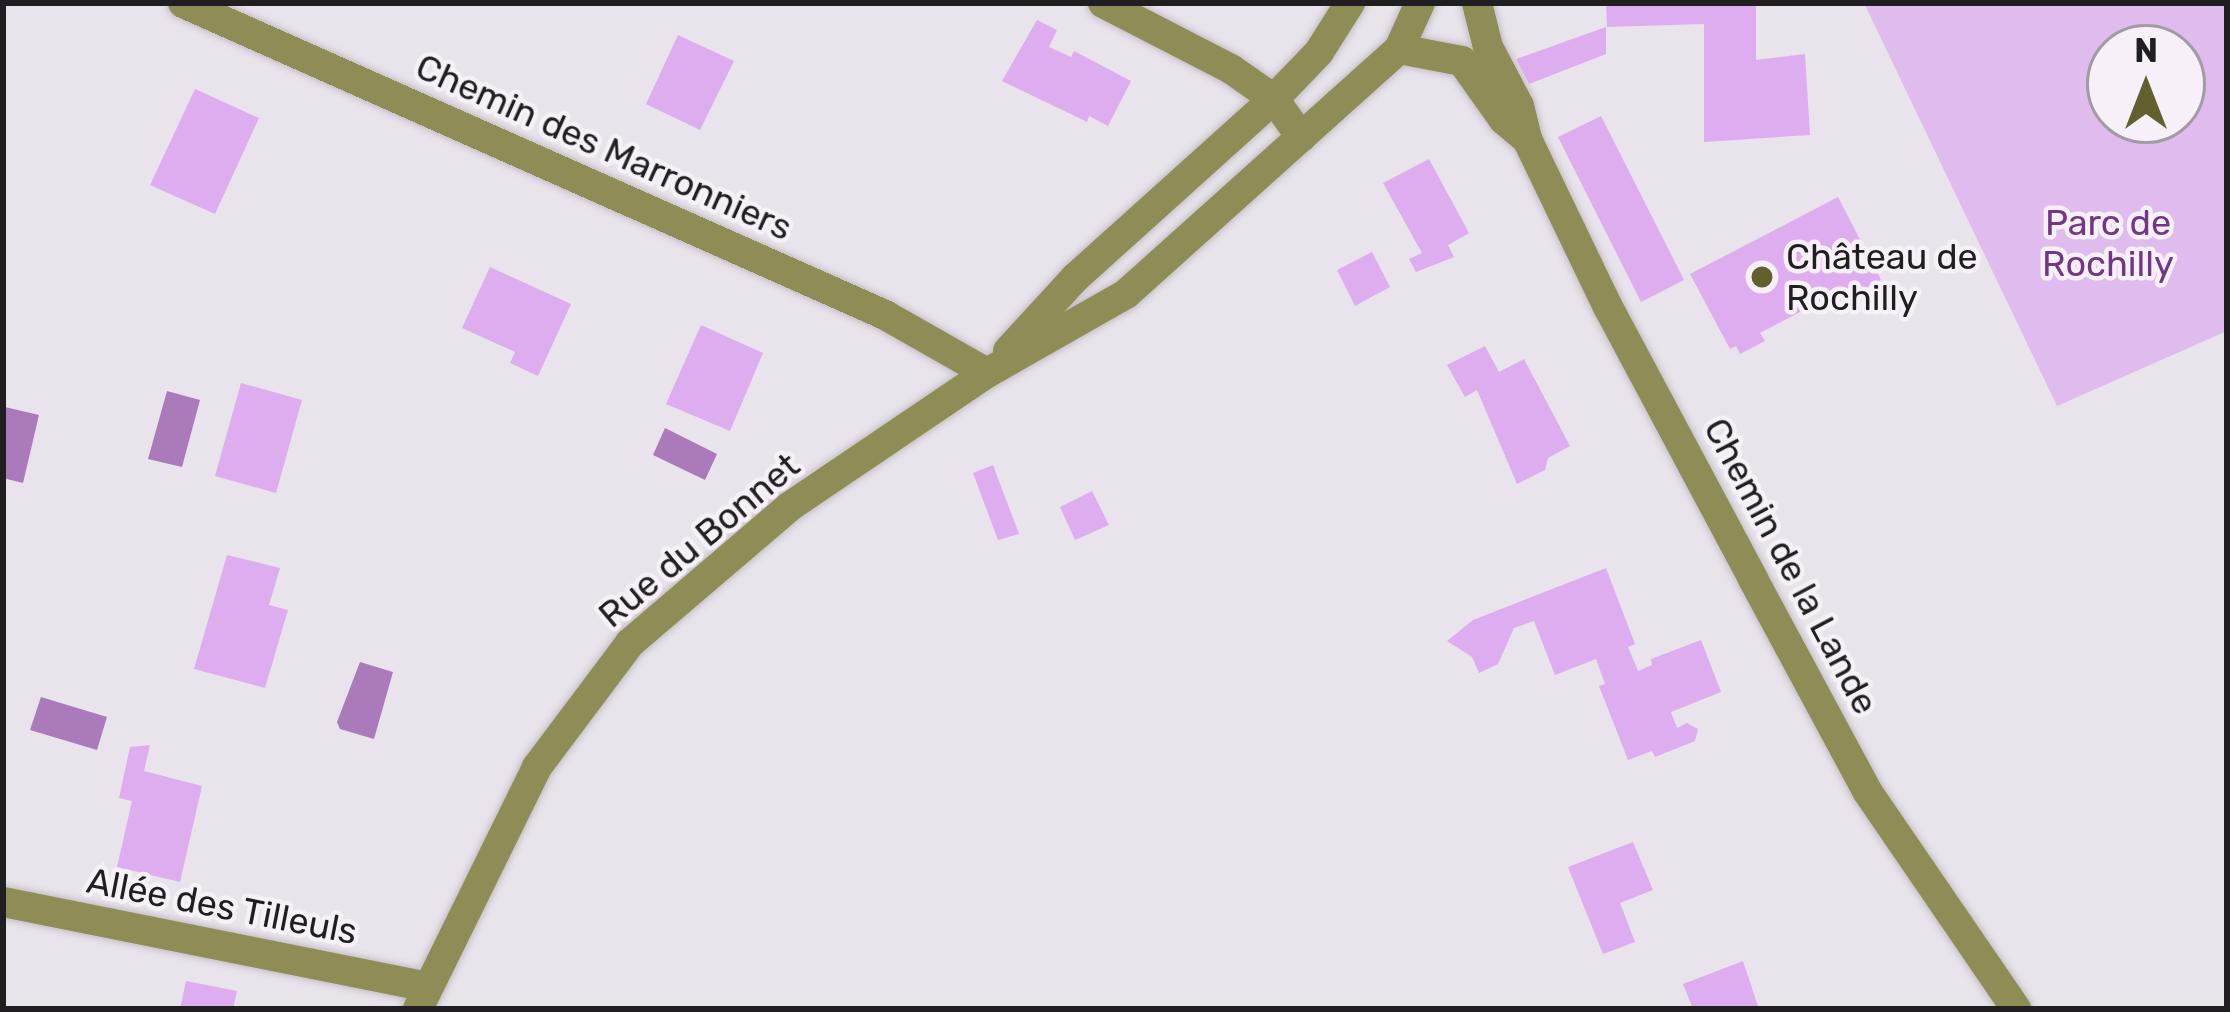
<!DOCTYPE html>
<meta charset="utf-8">
<style>
body{margin:0}
#map{position:relative;width:2230px;height:1012px;overflow:hidden;background:#e9e3ec;font-family:Rubik,sans-serif}
div>[style]{position:absolute}
.green>*{inset:0;background:#e0bbed}
.water>*{inset:0;background:#aa7aba}
.building>*{inset:0;background:#deadf0}
.roads{filter:drop-shadow(0 0 3px #c5c0c7) drop-shadow(0 0 3px #c5c0c7)}
.street>*{height:30px;margin:-15px;padding:0 15px;transform-origin:15px;border-radius:15px;background:#8f8d56}
.dots>*{width:33px;height:33px;translate:-50% -50%;box-sizing:border-box;border:6px solid #f7f0f9;border-radius:50%}
span{translate:-50% -50%;white-space:nowrap;text-align:center;line-height:1.15;-webkit-text-stroke:9px #f7f0f9;paint-order:stroke}
.street-label{font-size:36px;color:#211e21}
.park-label{font-size:36px;color:#713684}
.poi-label{font-size:36px;color:#211e21}
.left{translate:0 -50%;text-align:left}
.frame{position:absolute;inset:0;border:6px solid #211e21;pointer-events:none}
.north{position:absolute;left:2086px;top:24px;width:120px;height:120px;box-sizing:border-box;background:#f7f0f9;border:3px solid #a19ca3;border-radius:50%;rotate:0deg;font-size:33px;font-weight:700;line-height:48px;text-align:center;color:#211e21}
.north::after{content:'';display:block;margin:auto;width:42px;height:54px;background:#62602c;clip-path:polygon(50% 0,100% 100%,50% 72%,0 100%)}
</style>
<div id="map">
<div class="green">
<i style="clip-path:polygon(evenodd,1864px 3px,2227px 3px,2227px 331px,2057px 406px,1864px 3px,2110px 48px,2182px 48px,2182px 120px,2110px 120px,2110px 48px)"></i>
</div>
<div class="water">
<i style="clip-path:polygon(167px 391px,200px 400px,182px 467px,148px 459px)"></i>
<i style="clip-path:polygon(5px 407px,39px 415px,23px 483px,3px 478px)"></i>
<i style="clip-path:polygon(665px 428px,717px 454px,705px 480px,653px 455px)"></i>
<i style="clip-path:polygon(360px 662px,393px 672px,374px 739px,340px 729px,337px 722px)"></i>
<i style="clip-path:polygon(41px 697px,107px 717px,97px 750px,30px 730px)"></i>
</div>
<div class="building">
<i style="clip-path:polygon(1606px 3px,1756px 3px,1756px 60px,1805px 54px,1810px 135px,1704px 142px,1704px 24px,1607px 27px)"></i>
<i style="clip-path:polygon(1037px 20px,1057px 30px,1049px 47px,1071px 57px,1074px 51px,1131px 81px,1108px 126px,1089px 116px,1087px 122px,1002px 81px)"></i>
<i style="clip-path:polygon(1606px 27px,1606px 54px,1529px 84px,1516px 59px)"></i>
<i style="clip-path:polygon(678px 35px,734px 61px,700px 130px,646px 104px)"></i>
<i style="clip-path:polygon(195px 89px,259px 118px,215px 214px,150px 185px)"></i>
<i style="clip-path:polygon(1601px 116px,1684px 280px,1641px 302px,1558px 137px)"></i>
<i style="clip-path:polygon(1429px 159px,1469px 233px,1448px 245px,1454px 257px,1416px 272px,1409px 259px,1422px 253px,1383px 183px)"></i>
<i style="clip-path:polygon(1838px 197px,1881px 280px,1850px 296px,1846px 288px,1760px 333px,1765px 341px,1740px 354px,1736px 346px,1730px 349px,1690px 274px)"></i>
<i style="clip-path:polygon(1372px 252px,1390px 287px,1355px 306px,1337px 270px)"></i>
<i style="clip-path:polygon(490px 267px,571px 304px,538px 376px,510px 363px,515px 352px,462px 328px)"></i>
<i style="clip-path:polygon(701px 325px,763px 353px,730px 431px,666px 404px)"></i>
<i style="clip-path:polygon(1485px 346px,1499px 372px,1524px 359px,1570px 446px,1548px 458px,1545px 470px,1517px 484px,1477px 390px,1465px 397px,1447px 365px)"></i>
<i style="clip-path:polygon(241px 383px,302px 400px,276px 493px,215px 476px)"></i>
<i style="clip-path:polygon(993px 465px,1019px 534px,998px 540px,973px 473px)"></i>
<i style="clip-path:polygon(1092px 491px,1109px 525px,1075px 540px,1060px 507px)"></i>
<i style="clip-path:polygon(227px 555px,280px 568px,269px 605px,288px 610px,265px 688px,194px 669px)"></i>
<i style="clip-path:polygon(1606px 568px,1635px 644px,1628px 647px,1638px 671px,1652px 665px,1651px 659px,1701px 640px,1721px 692px,1671px 712px,1677px 728px,1687px 723px,1698px 729px,1695px 741px,1655px 757px,1652px 751px,1628px 760px,1599px 686px,1605px 684px,1596px 659px,1555px 675px,1534px 621px,1514px 628px,1498px 664px,1479px 673px,1472px 657px,1447px 641px,1473px 620px)"></i>
<i style="clip-path:polygon(150px 745px,144px 771px,202px 786px,180px 882px,117px 867px,132px 801px,119px 798px,130px 747px)"></i>
<i style="clip-path:polygon(1633px 842px,1653px 890px,1620px 903px,1635px 942px,1603px 954px,1568px 867px)"></i>
<i style="clip-path:polygon(1743px 961px,1759px 1009px,1693px 1009px,1683px 984px)"></i>
<i style="clip-path:polygon(186px 981px,237px 991px,233px 1009px,180px 1009px)"></i>
</div>
<div class="roads">
<div class="street">
<i style="left:183px;top:3px;width:768px;rotate:23.96deg"></i>
<i style="left:885px;top:315px;width:117px;rotate:29.6deg"></i>
<i style="left:1103px;top:3px;width:144px;rotate:27.3deg"></i>
<i style="left:1231px;top:69px;width:52px;rotate:34.9deg"></i>
<i style="left:1274px;top:99px;width:47px;rotate:54.6deg"></i>
<i style="left:1477px;top:3px;width:45px;rotate:76deg"></i>
<i style="left:1488px;top:47px;width:67px;rotate:62.3deg"></i>
<i style="left:1519px;top:106px;width:36px;rotate:76deg"></i>
<i style="left:1528px;top:141px;width:184px;rotate:64.3deg"></i>
<i style="left:1608px;top:307px;width:308px;rotate:61.9deg"></i>
<i style="left:1753px;top:579px;width:241px;rotate:61.7deg"></i>
<i style="left:1867px;top:791px;width:264px;rotate:55.6deg"></i>
<i style="left:1399px;top:49px;width:64px;rotate:10.8deg"></i>
<i style="left:1462px;top:61px;width:72px;rotate:54.6deg"></i>
<i style="left:1504px;top:120px;width:26px;rotate:40deg"></i>
<i style="left:1008px;top:351px;width:99px;rotate:-47.5deg"></i>
<i style="left:1075px;top:278px;width:268px;rotate:-42deg"></i>
<i style="left:1274px;top:99px;width:65px;rotate:-46.2deg"></i>
<i style="left:1319px;top:52px;width:58px;rotate:-57.7deg"></i>
<i style="left:3px;top:902px;width:430px;rotate:11.3deg"></i>
<i style="left:418px;top:1009px;width:270px;rotate:-63.8deg"></i>
<i style="left:537px;top:767px;width:155px;rotate:-53.1deg"></i>
<i style="left:630px;top:643px;width:209px;rotate:-40.5deg"></i>
<i style="left:789px;top:507px;width:239px;rotate:-34.1deg"></i>
<i style="left:987px;top:373px;width:160px;rotate:-29.6deg"></i>
<i style="left:1126px;top:294px;width:367px;rotate:-41.9deg"></i>
<i style="left:1399px;top:49px;width:51px;rotate:-65.5deg"></i>
</div>
</div>
<div class="dots">
<i style="left:1762px;top:277px;background:#62602c"></i>
</div>
<div class="street-label">
<span style="left:604px;top:147px;rotate:24deg">Chemin des Marronniers</span>
<span style="left:699px;top:540px;rotate:-40deg">Rue du Bonnet</span>
<span style="left:1791px;top:566px;rotate:62deg">Chemin de la Lande</span>
<span style="left:222px;top:906px;rotate:11deg">Allée des Tilleuls</span>
</div>
<div class="park-label">
<span style="left:2108px;top:243px">Parc de<br>Rochilly</span>
</div>
<div class="poi-label">
<span class="left" style="left:1786px;top:277px">Château de<br>Rochilly</span>
</div>
<div class="frame"></div>
<div class="north">N</div>
</div>
